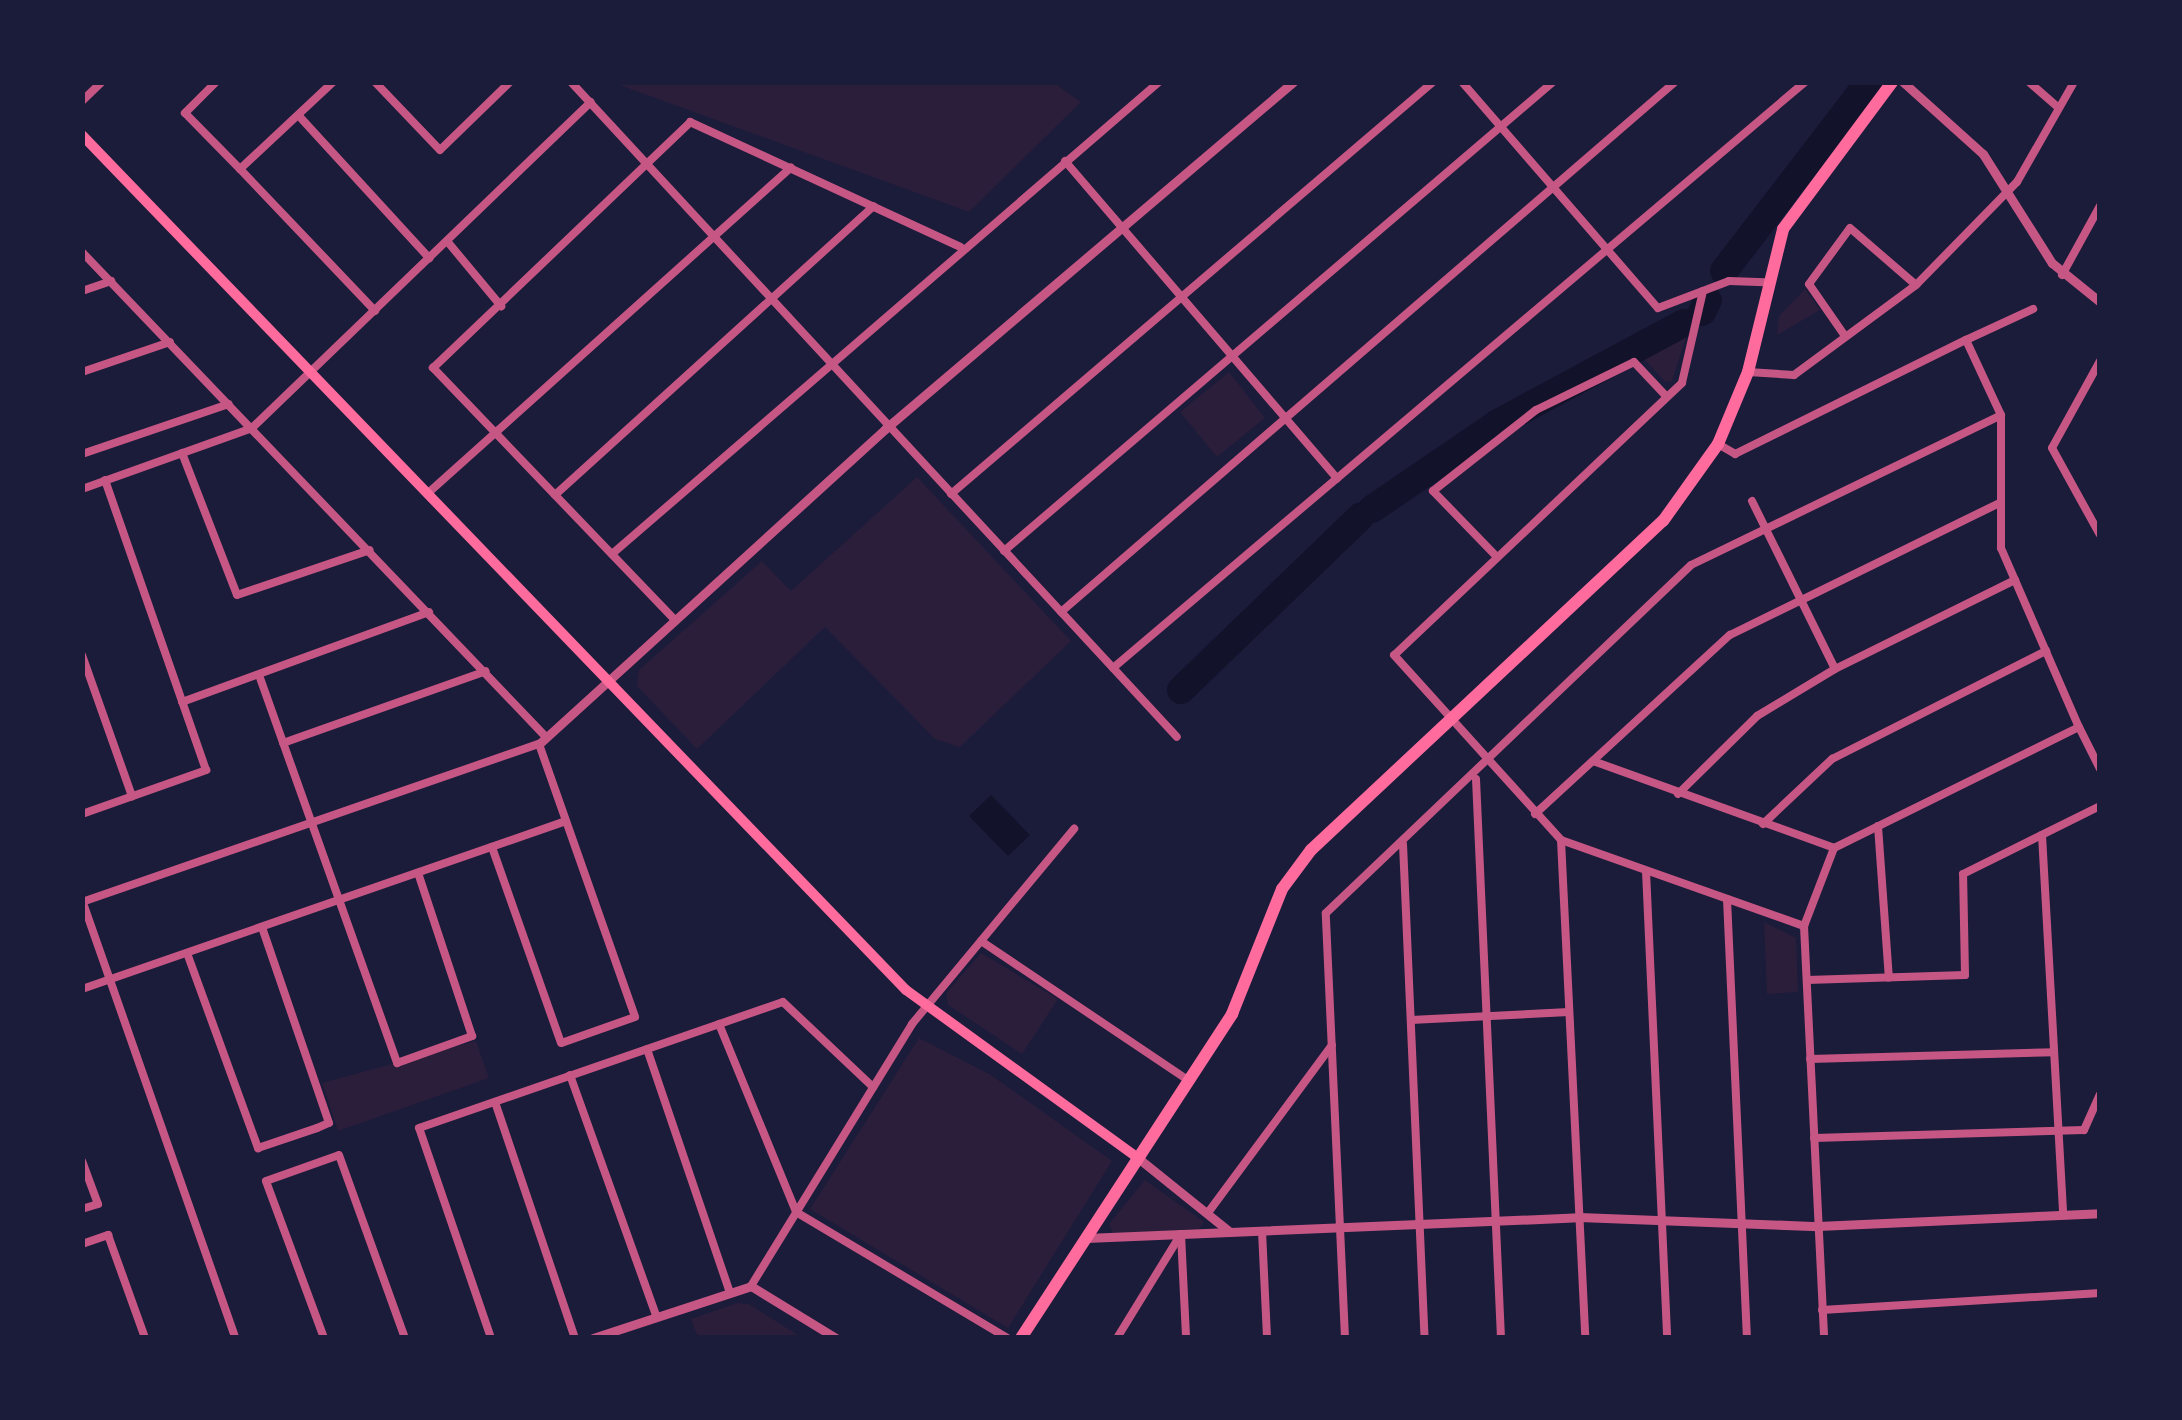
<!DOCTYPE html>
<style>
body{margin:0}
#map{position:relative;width:2182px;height:1420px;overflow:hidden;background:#1b1b3a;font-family:Jost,sans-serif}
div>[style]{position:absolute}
.green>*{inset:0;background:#2a1e3b}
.water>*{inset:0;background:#12122b}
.river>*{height:28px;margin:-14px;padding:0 14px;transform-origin:14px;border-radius:14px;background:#12122b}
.minor>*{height:8px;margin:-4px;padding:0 4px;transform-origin:4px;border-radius:4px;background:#c65784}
.tertiary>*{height:9px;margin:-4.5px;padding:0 4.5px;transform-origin:4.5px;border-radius:4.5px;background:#c65784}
.secondary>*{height:10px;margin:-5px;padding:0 5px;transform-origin:5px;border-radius:5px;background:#ff6b9d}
.trunk>*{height:12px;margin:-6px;padding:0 6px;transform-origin:6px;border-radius:6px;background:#ff6b9d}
span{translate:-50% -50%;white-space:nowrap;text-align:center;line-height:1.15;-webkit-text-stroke:10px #1b1b3a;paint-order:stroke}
.frame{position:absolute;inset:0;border:85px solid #1b1b3a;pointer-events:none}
</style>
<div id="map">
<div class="green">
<i style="clip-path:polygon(1054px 83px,1081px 102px,969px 212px,614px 83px)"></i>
<i style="clip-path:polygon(1805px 289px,1820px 310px,1777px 335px,1779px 316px)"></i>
<i style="clip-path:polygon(1689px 328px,1672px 381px,1665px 382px,1637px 351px)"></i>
<i style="clip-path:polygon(1229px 372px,1265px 418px,1217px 457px,1180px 412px)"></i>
<i style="clip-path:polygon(917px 477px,1071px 641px,960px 747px,935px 739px,825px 627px,697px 749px,637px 686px,639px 670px,762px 561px,791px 591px)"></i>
<i style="clip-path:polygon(1764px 922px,1796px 938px,1798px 992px,1767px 994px)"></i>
<i style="clip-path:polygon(981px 953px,1058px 999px,1022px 1054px,948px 1005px,946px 993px)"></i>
<i style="clip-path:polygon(919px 1038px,991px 1075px,1112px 1161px,1008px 1328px,810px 1209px)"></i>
<i style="clip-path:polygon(476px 1041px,489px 1078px,338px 1131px,322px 1083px)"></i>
<i style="clip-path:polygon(1145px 1180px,1204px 1222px,1198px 1230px,1113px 1234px,1109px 1224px)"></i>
<i style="clip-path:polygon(737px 1303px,749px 1304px,801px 1337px,698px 1337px,691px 1319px)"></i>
</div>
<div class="water">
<i style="clip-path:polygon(991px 795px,1030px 835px,1008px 856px,969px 816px)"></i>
</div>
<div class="river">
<i style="left:1724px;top:271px;width:238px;rotate:-52.5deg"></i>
<i style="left:1702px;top:312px;width:13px;rotate:-63deg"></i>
<i style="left:1372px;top:509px;width:153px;rotate:-34.3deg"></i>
<i style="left:1498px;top:423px;width:211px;rotate:-28.3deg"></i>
<i style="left:1181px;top:690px;width:250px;rotate:-44deg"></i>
</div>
<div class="minor">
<i style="left:216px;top:82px;width:44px;rotate:135deg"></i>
<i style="left:185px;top:113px;width:78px;rotate:45.5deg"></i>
<i style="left:240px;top:169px;width:127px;rotate:-43.1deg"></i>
<i style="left:375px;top:82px;width:94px;rotate:46.3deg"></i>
<i style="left:440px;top:150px;width:98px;rotate:-44.2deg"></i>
<i style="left:571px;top:82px;width:892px;rotate:47.23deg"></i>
<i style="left:1462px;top:82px;width:299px;rotate:49.1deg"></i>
<i style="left:1658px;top:308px;width:76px;rotate:-20.8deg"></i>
<i style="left:1729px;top:281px;width:36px;rotate:2deg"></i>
<i style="left:2029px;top:82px;width:38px;rotate:41deg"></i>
<i style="left:82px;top:101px;width:28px;rotate:-44deg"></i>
<i style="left:299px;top:116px;width:193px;rotate:47.5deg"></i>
<i style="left:1065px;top:161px;width:418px;rotate:49.4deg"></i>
<i style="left:240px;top:169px;width:196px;rotate:46.4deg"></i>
<i style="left:447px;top:241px;width:85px;rotate:50.3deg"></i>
<i style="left:82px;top:252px;width:671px;rotate:46.27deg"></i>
<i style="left:2062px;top:275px;width:79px;rotate:-61.2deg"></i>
<i style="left:82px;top:291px;width:31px;rotate:-19deg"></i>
<i style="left:1703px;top:291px;width:94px;rotate:102.9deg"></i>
<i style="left:1682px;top:383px;width:396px;rotate:136.6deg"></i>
<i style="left:1394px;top:655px;width:249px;rotate:47.9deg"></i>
<i style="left:1561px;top:840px;width:258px;rotate:19.5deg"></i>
<i style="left:1845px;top:336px;width:63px;rotate:-124.7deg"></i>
<i style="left:1809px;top:284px;width:69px;rotate:-53.8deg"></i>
<i style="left:1850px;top:228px;width:87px;rotate:40.8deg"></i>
<i style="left:1966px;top:340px;width:74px;rotate:-24.8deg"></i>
<i style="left:2100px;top:361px;width:99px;rotate:118.9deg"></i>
<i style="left:2052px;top:448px;width:99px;rotate:61.1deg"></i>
<i style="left:82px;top:372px;width:93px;rotate:-18.8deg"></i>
<i style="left:1748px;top:372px;width:46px;rotate:3.7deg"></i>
<i style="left:1794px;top:375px;width:152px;rotate:-36.4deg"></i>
<i style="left:1916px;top:285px;width:144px;rotate:-45.6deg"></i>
<i style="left:2017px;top:182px;width:115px;rotate:-60.3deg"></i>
<i style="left:1718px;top:444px;width:20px;rotate:30deg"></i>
<i style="left:1735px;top:454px;width:258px;rotate:-26.3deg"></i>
<i style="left:1966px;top:340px;width:83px;rotate:65deg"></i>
<i style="left:2001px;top:415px;width:133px;rotate:90deg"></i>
<i style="left:2001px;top:548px;width:195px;rotate:66.5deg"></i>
<i style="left:2079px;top:727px;width:273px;rotate:153.7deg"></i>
<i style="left:1834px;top:848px;width:84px;rotate:111deg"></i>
<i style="left:1804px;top:926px;width:412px;rotate:87.2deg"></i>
<i style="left:182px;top:453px;width:152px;rotate:68.8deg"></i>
<i style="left:237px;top:595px;width:140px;rotate:-18.7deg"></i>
<i style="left:82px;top:454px;width:155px;rotate:-18.8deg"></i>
<i style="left:82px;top:489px;width:181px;rotate:-19.7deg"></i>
<i style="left:252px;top:428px;width:470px;rotate:-43.9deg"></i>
<i style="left:427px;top:494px;width:489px;rotate:-41.9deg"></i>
<i style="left:951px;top:494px;width:634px;rotate:-40.52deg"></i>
<i style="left:555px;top:495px;width:430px;rotate:-42.2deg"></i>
<i style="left:1752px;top:501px;width:187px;rotate:63.7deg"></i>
<i style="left:1835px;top:669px;width:201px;rotate:-26.3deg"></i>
<i style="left:1004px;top:551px;width:722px;rotate:-40.51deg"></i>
<i style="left:612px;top:554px;width:722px;rotate:-40.79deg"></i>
<i style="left:1497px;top:557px;width:92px;rotate:-134.1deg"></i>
<i style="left:1433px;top:491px;width:131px;rotate:-38.2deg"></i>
<i style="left:1536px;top:410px;width:109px;rotate:-26.1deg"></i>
<i style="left:1634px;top:362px;width:48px;rotate:46.7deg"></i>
<i style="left:1061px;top:612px;width:811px;rotate:-40.8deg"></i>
<i style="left:673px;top:618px;width:347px;rotate:-133.8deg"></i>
<i style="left:433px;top:368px;width:356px;rotate:-43.7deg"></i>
<i style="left:690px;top:122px;width:298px;rotate:24.8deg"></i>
<i style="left:82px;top:655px;width:150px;rotate:70.5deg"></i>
<i style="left:1113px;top:668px;width:907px;rotate:-40.26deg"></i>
<i style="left:259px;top:675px;width:412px;rotate:70.4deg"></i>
<i style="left:397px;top:1063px;width:80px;rotate:-19.8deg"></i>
<i style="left:472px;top:1036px;width:172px;rotate:-108.3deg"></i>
<i style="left:182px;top:702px;width:263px;rotate:-20deg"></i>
<i style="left:2079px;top:727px;width:47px;rotate:63.4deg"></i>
<i style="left:283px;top:743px;width:215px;rotate:-19.5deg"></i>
<i style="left:1593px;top:761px;width:256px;rotate:19.8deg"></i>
<i style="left:1476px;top:779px;width:560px;rotate:87.44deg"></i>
<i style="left:1678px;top:794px;width:111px;rotate:-44.6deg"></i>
<i style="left:1757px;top:716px;width:91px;rotate:-31.1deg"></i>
<i style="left:82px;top:814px;width:132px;rotate:-19.5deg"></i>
<i style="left:206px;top:770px;width:307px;rotate:-109.2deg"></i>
<i style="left:1535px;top:814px;width:265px;rotate:-42.6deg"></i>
<i style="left:1730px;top:635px;width:300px;rotate:-26.1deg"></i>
<i style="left:1763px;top:824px;width:95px;rotate:-43.3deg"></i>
<i style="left:1832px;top:759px;width:240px;rotate:-26.8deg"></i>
<i style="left:1878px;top:826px;width:152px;rotate:85.9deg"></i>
<i style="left:2042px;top:835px;width:381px;rotate:86.8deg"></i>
<i style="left:1561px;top:840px;width:499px;rotate:87.2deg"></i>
<i style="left:1403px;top:844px;width:494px;rotate:87.5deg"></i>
<i style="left:1646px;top:871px;width:467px;rotate:87.4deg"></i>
<i style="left:1727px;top:899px;width:439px;rotate:87.4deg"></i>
<i style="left:82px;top:900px;width:464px;rotate:70.7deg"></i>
<i style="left:82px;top:902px;width:484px;rotate:-19.1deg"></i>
<i style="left:539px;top:744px;width:289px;rotate:70.6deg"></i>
<i style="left:635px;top:1017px;width:78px;rotate:160.6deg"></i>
<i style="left:561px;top:1043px;width:208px;rotate:-109.4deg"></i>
<i style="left:981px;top:941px;width:251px;rotate:33.9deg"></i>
<i style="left:187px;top:953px;width:208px;rotate:70deg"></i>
<i style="left:258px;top:1148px;width:62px;rotate:-18.7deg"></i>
<i style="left:317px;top:1128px;width:13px;rotate:-23deg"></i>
<i style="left:329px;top:1123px;width:207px;rotate:-108.9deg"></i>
<i style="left:1807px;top:980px;width:158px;rotate:-1.8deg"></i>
<i style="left:1965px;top:975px;width:101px;rotate:-91.1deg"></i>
<i style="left:1963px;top:874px;width:153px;rotate:-26.4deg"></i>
<i style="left:82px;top:989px;width:512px;rotate:-19.14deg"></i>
<i style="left:1411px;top:1020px;width:158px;rotate:-2.9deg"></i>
<i style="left:719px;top:1024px;width:203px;rotate:67.7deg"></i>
<i style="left:796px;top:1212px;width:246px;rotate:30.8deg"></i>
<i style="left:647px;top:1049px;width:255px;rotate:71.2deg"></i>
<i style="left:1810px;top:1059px;width:244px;rotate:-1.6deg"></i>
<i style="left:570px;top:1075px;width:255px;rotate:70.3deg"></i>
<i style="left:495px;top:1102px;width:249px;rotate:71.3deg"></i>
<i style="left:1814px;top:1138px;width:270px;rotate:-1.7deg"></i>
<i style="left:2084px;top:1130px;width:39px;rotate:-66deg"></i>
<i style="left:82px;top:1161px;width:46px;rotate:69.6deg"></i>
<i style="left:98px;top:1204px;width:17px;rotate:163deg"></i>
<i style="left:1210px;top:1210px;width:205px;rotate:-53.5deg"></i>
<i style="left:1262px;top:1231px;width:107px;rotate:87.3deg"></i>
<i style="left:1181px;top:1234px;width:104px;rotate:87.2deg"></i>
<i style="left:82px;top:1244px;width:28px;rotate:-19deg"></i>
<i style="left:108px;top:1235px;width:109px;rotate:70.2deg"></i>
<i style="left:751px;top:1286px;width:308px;rotate:-58.4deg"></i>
<i style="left:912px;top:1024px;width:254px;rotate:-50.3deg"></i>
<i style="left:1822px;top:1310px;width:279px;rotate:-3.5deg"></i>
<i style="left:324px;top:1338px;width:167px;rotate:-110.3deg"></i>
<i style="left:266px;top:1181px;width:77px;rotate:-19.6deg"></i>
<i style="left:339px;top:1155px;width:195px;rotate:70.2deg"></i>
<i style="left:491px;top:1338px;width:222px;rotate:-108.9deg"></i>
<i style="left:419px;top:1128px;width:385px;rotate:-19.1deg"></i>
<i style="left:783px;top:1002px;width:124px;rotate:43.4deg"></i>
<i style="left:1117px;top:1338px;width:122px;rotate:-58.4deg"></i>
<i style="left:1345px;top:1338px;width:425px;rotate:-92.6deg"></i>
<i style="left:1326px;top:913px;width:504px;rotate:-43.63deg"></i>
<i style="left:1691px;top:565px;width:344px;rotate:-25.8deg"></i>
</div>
<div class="tertiary">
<i style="left:1903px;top:82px;width:108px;rotate:42deg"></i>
<i style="left:1983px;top:154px;width:129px;rotate:57.7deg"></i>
<i style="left:2052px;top:263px;width:62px;rotate:39.1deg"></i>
<i style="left:539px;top:744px;width:468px;rotate:-42.3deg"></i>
<i style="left:885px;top:429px;width:536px;rotate:-40.38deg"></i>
<i style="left:1138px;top:1158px;width:118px;rotate:38.8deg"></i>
<i style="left:1086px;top:1238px;width:493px;rotate:-2.4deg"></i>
<i style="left:1579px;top:1217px;width:239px;rotate:2.2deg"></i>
<i style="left:1818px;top:1226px;width:282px;rotate:-2.6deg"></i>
<i style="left:593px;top:1338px;width:166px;rotate:-18.2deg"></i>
<i style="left:751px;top:1286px;width:100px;rotate:31.5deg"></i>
</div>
<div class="secondary">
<i style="left:82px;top:135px;width:1187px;rotate:46.06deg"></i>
<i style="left:906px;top:990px;width:286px;rotate:35.9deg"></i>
</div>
<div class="trunk">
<i style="left:1021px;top:1338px;width:387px;rotate:-56.9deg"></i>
<i style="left:1232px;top:1014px;width:135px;rotate:-68.2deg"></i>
<i style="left:1282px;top:889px;width:49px;rotate:-53.4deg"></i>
<i style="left:1311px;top:850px;width:482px;rotate:-43.1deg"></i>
<i style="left:1663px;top:521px;width:95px;rotate:-54.5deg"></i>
<i style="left:1718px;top:444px;width:78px;rotate:-67.4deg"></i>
<i style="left:1748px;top:372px;width:147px;rotate:-76.2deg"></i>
<i style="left:1783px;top:229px;width:183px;rotate:-53.4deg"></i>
</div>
<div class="frame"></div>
</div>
